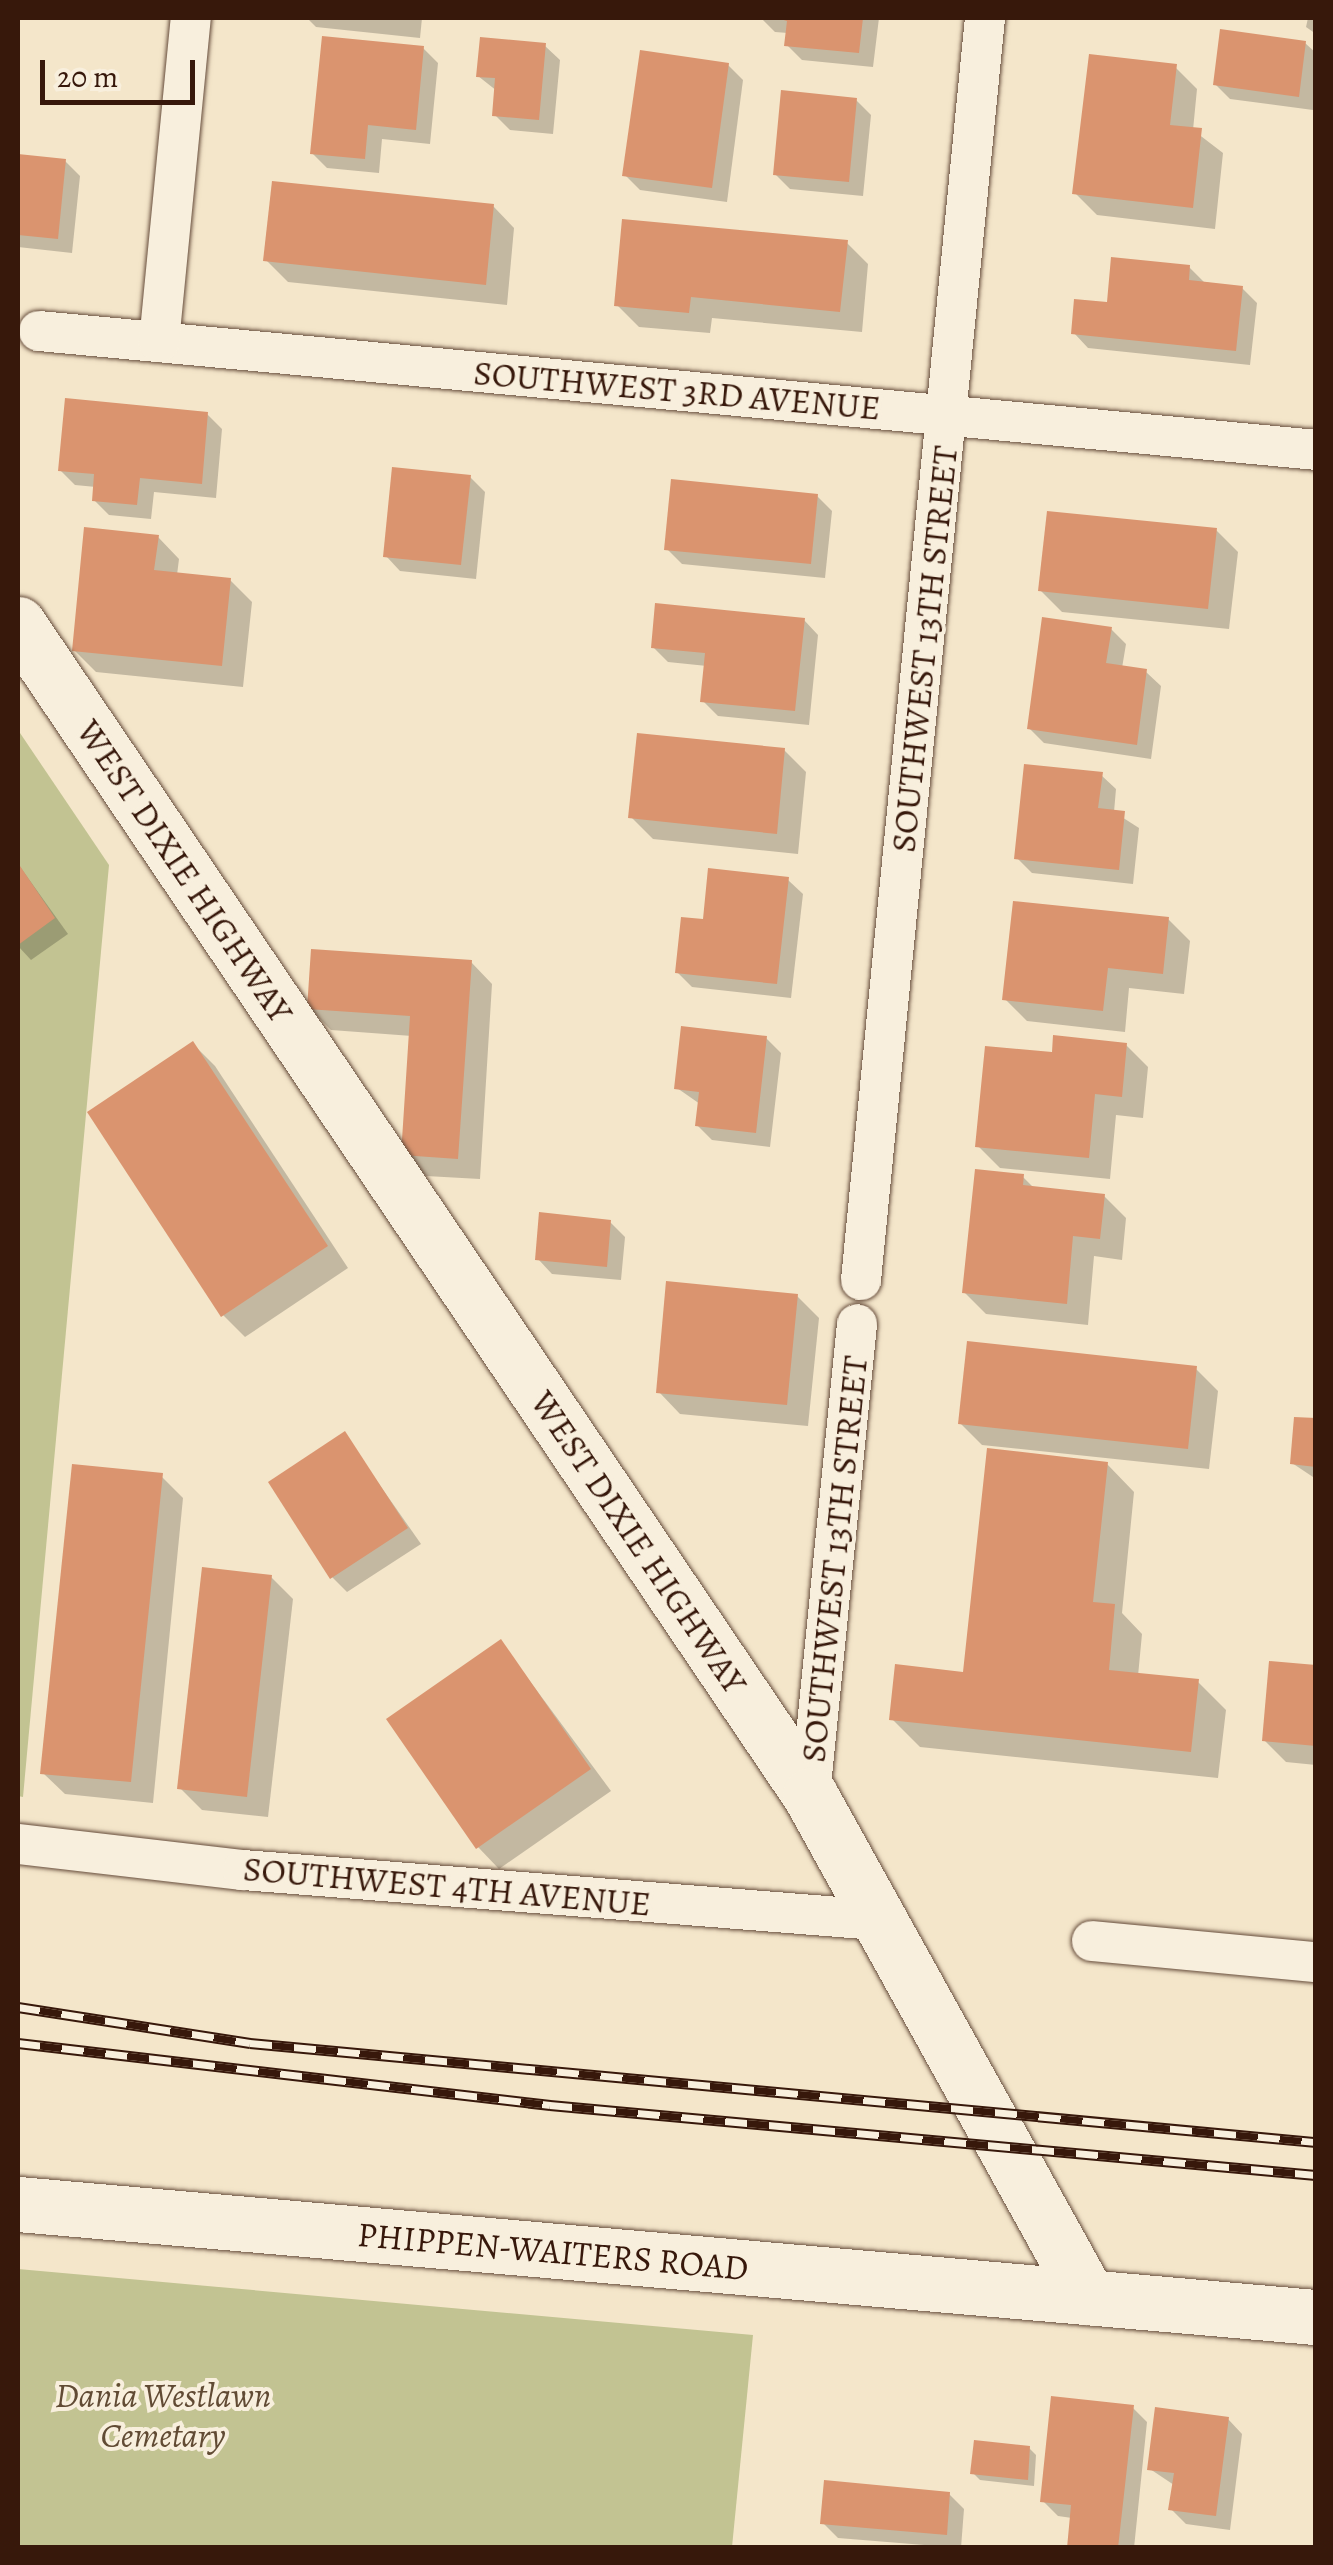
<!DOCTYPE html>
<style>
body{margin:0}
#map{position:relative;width:1333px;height:2565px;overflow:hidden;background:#f4e6ca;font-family:Alegreya,serif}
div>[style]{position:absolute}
.green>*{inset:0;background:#c2c392}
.shadow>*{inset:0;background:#0003}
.building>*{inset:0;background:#da946f}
.roads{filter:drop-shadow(0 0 2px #664c3b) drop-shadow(0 0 2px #664c3b)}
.street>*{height:40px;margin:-20px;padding:0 20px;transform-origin:20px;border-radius:20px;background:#f8efdd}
.secondary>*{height:55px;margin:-27.5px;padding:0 27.5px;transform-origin:27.5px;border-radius:27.5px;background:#f8efdd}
.rail>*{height:11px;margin-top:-5.5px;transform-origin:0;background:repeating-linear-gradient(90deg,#f8efdd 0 22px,#37180b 0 44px);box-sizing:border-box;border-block:2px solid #37180b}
span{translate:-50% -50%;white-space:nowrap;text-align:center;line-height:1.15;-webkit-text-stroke:8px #f8efdd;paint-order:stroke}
.street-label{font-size:35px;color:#37180b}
.park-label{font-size:35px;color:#614b34;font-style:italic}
.frame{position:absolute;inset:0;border:20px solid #37180b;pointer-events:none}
.scale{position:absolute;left:40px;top:60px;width:155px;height:45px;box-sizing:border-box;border:5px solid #37180b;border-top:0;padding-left:12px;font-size:30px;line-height:35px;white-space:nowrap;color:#37180b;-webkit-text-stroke:8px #f8efdd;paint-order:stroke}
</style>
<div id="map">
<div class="green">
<i style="clip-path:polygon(18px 730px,109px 865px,23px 1797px,18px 1796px)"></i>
<i style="clip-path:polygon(18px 2269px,753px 2335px,732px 2547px,18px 2547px)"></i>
</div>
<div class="shadow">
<i style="clip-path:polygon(307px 18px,422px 18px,420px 38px,316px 27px)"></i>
<i style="clip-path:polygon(761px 18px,879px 18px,873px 67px,802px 60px,787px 45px,788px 33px,775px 32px)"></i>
<i style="clip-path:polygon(1308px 18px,1316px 18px,1316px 34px,1306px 27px)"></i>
<i style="clip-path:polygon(1305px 43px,1316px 53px,1313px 110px,1230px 99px,1215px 84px)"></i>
<i style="clip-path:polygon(545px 46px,560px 60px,553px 134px,510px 130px,495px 115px,497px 91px,478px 76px)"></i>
<i style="clip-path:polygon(423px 48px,438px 63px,430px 144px,382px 139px,379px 173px,327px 168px,312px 153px)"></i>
<i style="clip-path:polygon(728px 65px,743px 80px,727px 202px,640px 190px,625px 175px)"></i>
<i style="clip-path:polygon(1175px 67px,1197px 89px,1193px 130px,1223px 153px,1215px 229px,1097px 215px,1075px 193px)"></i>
<i style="clip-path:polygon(856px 100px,871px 115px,863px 196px,790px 189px,775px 174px)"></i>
<i style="clip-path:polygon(18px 156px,65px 161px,80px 176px,72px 253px,18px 247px)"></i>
<i style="clip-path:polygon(493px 206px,514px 228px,507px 305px,288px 282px,266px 260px)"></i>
<i style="clip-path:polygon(846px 242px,868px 264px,862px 332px,712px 318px,710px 333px,639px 327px,617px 305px)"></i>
<i style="clip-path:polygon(1189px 267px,1204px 282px,1242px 288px,1257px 303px,1250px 365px,1088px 348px,1074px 333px,1109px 305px)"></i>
<i style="clip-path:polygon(207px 414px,222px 429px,216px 498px,154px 492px,151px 519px,109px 515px,94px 500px,96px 487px,75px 485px,60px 470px)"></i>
<i style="clip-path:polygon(470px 477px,485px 492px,476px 579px,400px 571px,386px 556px)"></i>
<i style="clip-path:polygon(817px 496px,832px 511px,825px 578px,682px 564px,667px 549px)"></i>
<i style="clip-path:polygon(1216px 530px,1238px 552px,1229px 629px,1062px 612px,1040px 590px)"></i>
<i style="clip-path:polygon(158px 537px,179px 559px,177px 575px,230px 580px,252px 602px,243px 687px,96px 672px,74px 650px)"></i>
<i style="clip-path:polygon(804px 620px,818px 635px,809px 725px,718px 716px,703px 701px,707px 666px,668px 662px,653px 647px)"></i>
<i style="clip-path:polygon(1111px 629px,1126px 644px,1122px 668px,1146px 672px,1161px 686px,1151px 759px,1044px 743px,1029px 728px)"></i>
<i style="clip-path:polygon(784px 750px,806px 772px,798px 854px,653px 839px,631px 817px)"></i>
<i style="clip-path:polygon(1101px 775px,1116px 789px,1114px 812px,1139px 828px,1133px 884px,1032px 873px,1017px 858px)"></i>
<i style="clip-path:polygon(18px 864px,68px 934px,31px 960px,18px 946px)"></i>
<i style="clip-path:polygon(788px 880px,803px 894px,791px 998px,692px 987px,677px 972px)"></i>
<i style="clip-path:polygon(1168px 919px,1190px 941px,1184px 994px,1129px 988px,1125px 1032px,1027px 1021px,1005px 999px)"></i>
<i style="clip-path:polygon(471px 962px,492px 984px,480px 1179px,426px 1176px,404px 1154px,412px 1036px,331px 1030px,309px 1008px)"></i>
<i style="clip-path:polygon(766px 1038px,781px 1053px,770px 1147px,712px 1140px,697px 1125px,700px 1104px,677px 1088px)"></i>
<i style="clip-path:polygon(193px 1044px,215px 1066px,348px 1268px,245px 1337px,223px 1315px)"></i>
<i style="clip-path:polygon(1126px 1045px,1148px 1067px,1143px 1118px,1116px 1115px,1110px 1179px,1000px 1168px,978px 1146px,1054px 1055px)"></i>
<i style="clip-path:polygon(1023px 1177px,1035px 1189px,1104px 1196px,1126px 1218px,1122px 1260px,1094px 1256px,1088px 1325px,986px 1314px,964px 1292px)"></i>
<i style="clip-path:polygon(610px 1222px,625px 1237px,621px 1280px,552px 1274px,538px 1259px)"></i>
<i style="clip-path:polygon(797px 1296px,819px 1318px,808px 1426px,680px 1414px,659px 1392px)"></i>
<i style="clip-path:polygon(1196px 1369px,1218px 1391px,1209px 1469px,982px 1445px,960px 1423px)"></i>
<i style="clip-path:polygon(1316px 1421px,1316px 1479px,1292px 1463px)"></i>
<i style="clip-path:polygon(344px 1434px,421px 1544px,347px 1592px,332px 1577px)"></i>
<i style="clip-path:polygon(1107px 1464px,1134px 1492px,1122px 1613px,1142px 1634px,1138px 1676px,1198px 1682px,1226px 1710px,1218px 1778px,920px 1747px,892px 1719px,965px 1674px)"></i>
<i style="clip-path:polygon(161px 1476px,183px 1498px,153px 1803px,65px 1794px,43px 1773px)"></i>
<i style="clip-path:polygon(271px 1577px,293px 1599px,268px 1817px,202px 1810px,180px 1788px)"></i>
<i style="clip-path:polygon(501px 1642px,611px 1791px,499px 1869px,478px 1847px)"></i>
<i style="clip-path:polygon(1316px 1667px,1316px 1765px,1286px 1762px,1264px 1740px)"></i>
<i style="clip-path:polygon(1132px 2407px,1147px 2422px,1134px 2548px,1070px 2548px,1072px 2518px,1058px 2516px,1043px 2501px)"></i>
<i style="clip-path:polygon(1228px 2419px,1242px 2434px,1230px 2530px,1186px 2524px,1171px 2509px,1174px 2485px,1150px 2469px)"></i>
<i style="clip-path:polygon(1029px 2448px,1036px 2455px,1034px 2486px,980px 2480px,973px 2473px)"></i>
<i style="clip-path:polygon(949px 2494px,964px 2509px,961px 2548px,838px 2538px,823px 2523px)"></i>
</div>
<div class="building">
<i style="clip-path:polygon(777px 18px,863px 18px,859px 53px,784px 46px,787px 21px)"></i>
<i style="clip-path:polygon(1220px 29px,1306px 41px,1299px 97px,1213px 85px)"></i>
<i style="clip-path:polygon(322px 36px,424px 46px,416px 130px,368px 125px,365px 159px,310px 154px)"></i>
<i style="clip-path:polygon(480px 37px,546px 43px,539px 120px,492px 116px,495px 78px,476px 77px)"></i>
<i style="clip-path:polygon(640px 50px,729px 63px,712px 188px,622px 176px)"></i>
<i style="clip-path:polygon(1089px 54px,1177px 64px,1170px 125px,1202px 128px,1193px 208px,1072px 194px)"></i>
<i style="clip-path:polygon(781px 90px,857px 98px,849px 182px,773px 175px)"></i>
<i style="clip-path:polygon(18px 154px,66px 159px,58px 239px,18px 235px)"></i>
<i style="clip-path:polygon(272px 181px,494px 204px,486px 285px,263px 261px)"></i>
<i style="clip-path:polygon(622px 219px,848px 240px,840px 312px,691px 297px,689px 313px,614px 306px)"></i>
<i style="clip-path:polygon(1111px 257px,1190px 265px,1189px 280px,1243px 286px,1236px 351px,1071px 334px,1074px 299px,1107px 302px)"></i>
<i style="clip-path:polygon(65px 398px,208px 412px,202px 484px,140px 478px,137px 505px,92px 501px,94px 474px,58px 471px)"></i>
<i style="clip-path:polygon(392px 467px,471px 475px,461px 565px,383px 557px)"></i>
<i style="clip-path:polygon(671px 479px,818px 494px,811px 564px,664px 550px)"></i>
<i style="clip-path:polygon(1047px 511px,1217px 528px,1208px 609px,1038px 591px)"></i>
<i style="clip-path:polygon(84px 527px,159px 535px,154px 570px,231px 578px,222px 666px,72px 651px)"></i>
<i style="clip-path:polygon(655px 603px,805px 618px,795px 711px,700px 702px,705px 653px,651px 648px)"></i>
<i style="clip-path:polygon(1042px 617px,1112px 627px,1106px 663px,1147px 669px,1137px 745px,1027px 729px)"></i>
<i style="clip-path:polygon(637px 733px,785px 748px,777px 834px,628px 818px)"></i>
<i style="clip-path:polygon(1024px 764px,1103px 772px,1098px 808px,1125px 811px,1119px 870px,1014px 859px)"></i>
<i style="clip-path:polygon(18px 863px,55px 918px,18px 945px)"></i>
<i style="clip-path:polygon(708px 868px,789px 877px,777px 984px,675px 973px,681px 917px,703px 919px)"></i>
<i style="clip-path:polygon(1013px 901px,1169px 917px,1163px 974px,1108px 968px,1103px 1011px,1002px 1000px)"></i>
<i style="clip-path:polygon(311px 949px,472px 960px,458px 1159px,401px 1155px,410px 1016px,307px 1009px)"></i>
<i style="clip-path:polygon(681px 1026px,767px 1036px,756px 1133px,695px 1126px,699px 1092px,674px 1089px)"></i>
<i style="clip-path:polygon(1053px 1035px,1127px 1043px,1122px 1097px,1095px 1094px,1089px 1158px,975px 1147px,985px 1046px,1052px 1052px)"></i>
<i style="clip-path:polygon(193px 1041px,328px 1246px,221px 1317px,87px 1112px)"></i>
<i style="clip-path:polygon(975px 1169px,1024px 1174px,1023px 1185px,1105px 1194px,1100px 1239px,1073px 1236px,1067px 1304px,962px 1293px)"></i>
<i style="clip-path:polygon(539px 1212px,611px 1220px,607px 1267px,535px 1260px)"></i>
<i style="clip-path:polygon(666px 1281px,798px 1294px,787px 1405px,656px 1393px)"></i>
<i style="clip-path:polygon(967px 1341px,1197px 1366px,1188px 1449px,958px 1424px)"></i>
<i style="clip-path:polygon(1294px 1417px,1316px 1418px,1316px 1467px,1290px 1464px)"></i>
<i style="clip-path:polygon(345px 1431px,408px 1528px,330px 1579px,268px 1482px)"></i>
<i style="clip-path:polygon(987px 1448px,1108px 1462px,1093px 1602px,1115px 1604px,1109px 1670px,1199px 1679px,1191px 1752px,889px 1720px,895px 1664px,963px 1672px)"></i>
<i style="clip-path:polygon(72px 1464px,163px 1473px,131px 1782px,40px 1774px)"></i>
<i style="clip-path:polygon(202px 1567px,272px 1575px,247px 1797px,177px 1789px)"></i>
<i style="clip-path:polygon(501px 1639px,591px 1769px,476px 1849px,386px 1719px)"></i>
<i style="clip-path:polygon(1269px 1661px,1316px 1665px,1316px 1746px,1262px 1741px)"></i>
<i style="clip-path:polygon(1051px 2396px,1134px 2405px,1118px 2548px,1067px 2548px,1071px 2505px,1040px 2502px)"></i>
<i style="clip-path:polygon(1155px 2407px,1229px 2417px,1216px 2516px,1168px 2510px,1174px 2473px,1147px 2470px)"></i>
<i style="clip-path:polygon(974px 2440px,1030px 2446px,1028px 2480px,970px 2474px)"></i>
<i style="clip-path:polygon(824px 2480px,950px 2492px,947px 2535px,820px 2524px)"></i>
</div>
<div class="roads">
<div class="street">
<i style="left:39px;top:331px;width:1283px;rotate:5.32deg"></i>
<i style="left:159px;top:342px;width:326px;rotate:-84.4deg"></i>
<i style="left:861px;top:1280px;width:1268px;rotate:-84.39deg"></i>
<i style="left:810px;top:1795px;width:473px;rotate:-84.3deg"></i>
<i style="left:18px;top:1844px;width:226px;rotate:6.6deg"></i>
<i style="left:243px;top:1870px;width:636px;rotate:4.51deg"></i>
<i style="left:1092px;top:1941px;width:225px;rotate:5.4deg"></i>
</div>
<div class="secondary">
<i style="left:18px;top:624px;width:1414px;rotate:55.93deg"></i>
<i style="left:810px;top:1795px;width:574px;rotate:61.02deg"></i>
<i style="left:18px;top:2204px;width:1303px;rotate:4.98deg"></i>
</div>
</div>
<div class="rail">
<i style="left:18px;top:2007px;width:235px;rotate:8.8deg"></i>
<i style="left:250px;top:2043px;width:1071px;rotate:5.31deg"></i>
<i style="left:18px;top:2043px;width:536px;rotate:6.65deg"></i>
<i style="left:550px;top:2105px;width:769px;rotate:5.22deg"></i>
</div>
<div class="street-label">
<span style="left:677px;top:390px;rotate:5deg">SOUTHWEST 3RD AVENUE</span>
<span style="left:924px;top:649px;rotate:-84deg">SOUTHWEST 13TH STREET</span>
<span style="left:185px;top:871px;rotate:56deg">WEST DIXIE HIGHWAY</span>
<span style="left:639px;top:1542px;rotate:56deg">WEST DIXIE HIGHWAY</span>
<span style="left:834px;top:1559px;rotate:-84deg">SOUTHWEST 13TH STREET</span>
<span style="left:447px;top:1886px;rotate:5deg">SOUTHWEST 4TH AVENUE</span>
<span style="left:553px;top:2251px;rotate:5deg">PHIPPEN-WAITERS ROAD</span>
</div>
<div class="park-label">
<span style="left:163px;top:2415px">Dania Westlawn<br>Cemetary</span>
</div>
<div class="frame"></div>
<div class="scale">20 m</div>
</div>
